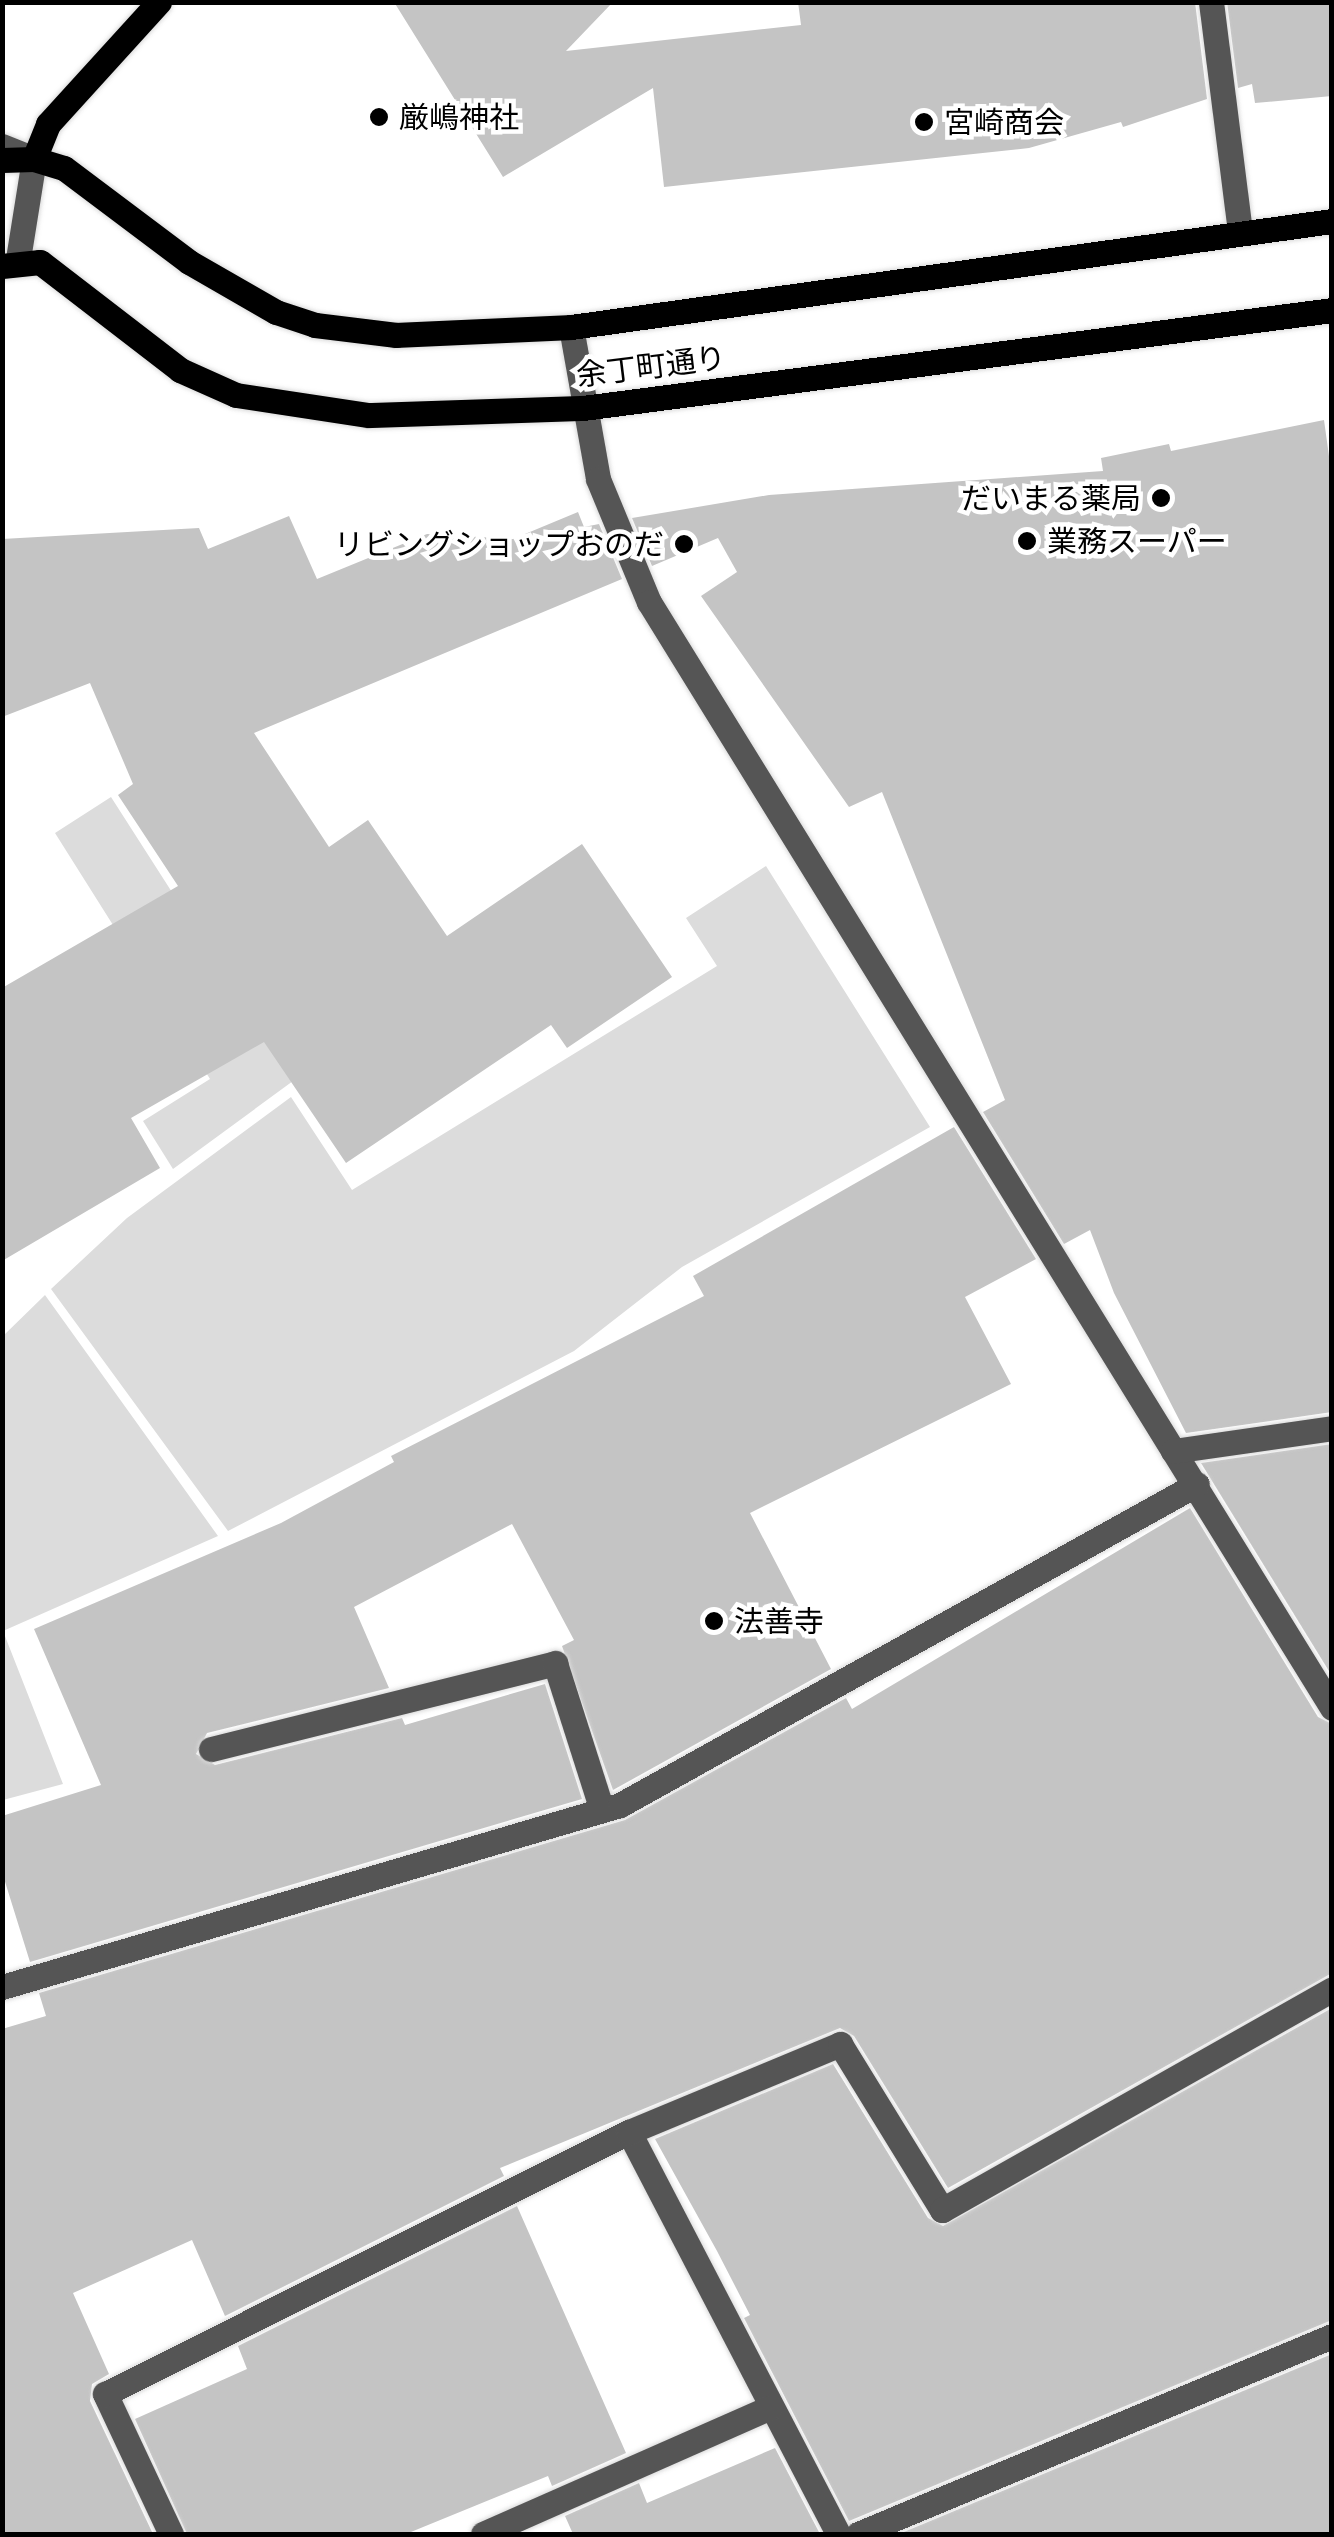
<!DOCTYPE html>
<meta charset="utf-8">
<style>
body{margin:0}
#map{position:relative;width:1334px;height:2537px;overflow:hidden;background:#fff;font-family:Mulish,"Noto Sans JP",sans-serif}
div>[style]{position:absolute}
.green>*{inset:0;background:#dcdcdc}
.building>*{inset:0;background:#c4c4c4}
.roads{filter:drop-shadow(0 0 2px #dbdbdb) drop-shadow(0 0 2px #dbdbdb)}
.minor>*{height:25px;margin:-12.5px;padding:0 12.5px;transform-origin:12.5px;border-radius:12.5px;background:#555}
.major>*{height:25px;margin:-12.5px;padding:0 12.5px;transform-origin:12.5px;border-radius:12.5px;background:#000}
.dots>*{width:28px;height:28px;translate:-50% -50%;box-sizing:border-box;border:5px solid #fff;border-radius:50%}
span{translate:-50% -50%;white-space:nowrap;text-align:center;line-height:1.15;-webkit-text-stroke:9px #fff;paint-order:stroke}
.poi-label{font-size:30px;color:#000}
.left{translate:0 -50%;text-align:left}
.right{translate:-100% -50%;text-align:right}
.street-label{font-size:30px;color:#000}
.frame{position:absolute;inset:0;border:5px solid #000;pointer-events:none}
</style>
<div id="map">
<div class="green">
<i style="clip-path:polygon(111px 797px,293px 1081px,173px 1169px,143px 1121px,210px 1079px,55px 833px)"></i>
<i style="clip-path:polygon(766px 866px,930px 1127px,682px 1267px,574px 1351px,228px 1531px,51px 1289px,127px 1218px,291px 1097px,352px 1190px,717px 966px,686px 918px)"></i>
<i style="clip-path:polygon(45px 1295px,218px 1536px,3px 1631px,63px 1784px,3px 1800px,3px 1336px)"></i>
</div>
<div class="building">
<i style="clip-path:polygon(394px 2px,613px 2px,566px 51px,801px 25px,798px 2px,1195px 2px,1207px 99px,1123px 127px,1121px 122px,1029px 148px,664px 187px,653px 88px,503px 177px)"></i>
<i style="clip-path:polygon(1227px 2px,1332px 2px,1332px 96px,1255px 103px,1252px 84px,1238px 88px)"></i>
<i style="clip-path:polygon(1324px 420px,1332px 478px,1332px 1412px,1186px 1433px,1114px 1293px,1090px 1230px,1064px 1244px,983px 1112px,1005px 1100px,882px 792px,849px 807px,701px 596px,737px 572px,718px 538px,652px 566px,632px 518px,769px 495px,1103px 471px,1101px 458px,1169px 444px,1171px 451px)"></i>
<i style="clip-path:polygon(578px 512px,584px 527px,599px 524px,622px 579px,254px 733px,329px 847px,368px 820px,447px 936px,582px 844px,672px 977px,567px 1048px,551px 1025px,346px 1163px,264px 1042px,131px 1118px,160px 1168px,2px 1261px,2px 988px,178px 886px,118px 795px,133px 784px,90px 683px,2px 717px,2px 539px,199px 528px,208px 549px,289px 516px,317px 579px,427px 534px,513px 539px)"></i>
<i style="clip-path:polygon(954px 1127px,1036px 1259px,965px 1297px,1011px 1384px,750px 1513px,831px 1669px,613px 1790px,562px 1646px,574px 1640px,512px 1524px,354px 1607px,389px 1688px,207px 1733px,196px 1754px,215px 1765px,402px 1718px,405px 1725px,545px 1684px,582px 1799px,30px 1962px,2px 1872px,2px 1816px,101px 1785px,34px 1629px,281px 1523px,394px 1462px,391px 1456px,704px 1296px,693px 1276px)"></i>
<i style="clip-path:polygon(1332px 1444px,1332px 1676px,1201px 1463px)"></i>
<i style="clip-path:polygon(1190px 1508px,1318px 1717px,1332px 1724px,1332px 1973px,948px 2188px,854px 2036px,840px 2028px,500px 2168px,504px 2176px,225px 2316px,192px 2240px,73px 2293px,109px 2374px,92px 2384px,90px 2401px,153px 2534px,2px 2534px,2px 2029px,46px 2016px,39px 1993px,625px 1820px,846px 1698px,852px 1709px)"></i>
<i style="clip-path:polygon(1332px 2008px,1332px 2320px,849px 2521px,744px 2318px,750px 2315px,717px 2251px,655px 2139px,833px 2064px,928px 2218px,943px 2226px)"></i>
<i style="clip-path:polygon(517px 2206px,626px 2453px,552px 2486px,548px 2476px,406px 2534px,187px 2534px,135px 2419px,247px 2369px,238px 2346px)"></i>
<i style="clip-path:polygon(1332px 2354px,1332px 2534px,899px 2534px)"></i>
<i style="clip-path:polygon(775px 2448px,820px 2534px,573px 2534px,565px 2516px,639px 2483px,647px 2503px)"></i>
</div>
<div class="roads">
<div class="minor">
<i style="left:1211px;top:2px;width:233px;rotate:82.8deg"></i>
<i style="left:2px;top:146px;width:35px;rotate:22deg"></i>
<i style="left:34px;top:159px;width:101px;rotate:99.1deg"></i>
<i style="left:571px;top:327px;width:154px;rotate:79.9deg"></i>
<i style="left:598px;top:479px;width:133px;rotate:67.5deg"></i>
<i style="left:649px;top:602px;width:1300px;rotate:58.3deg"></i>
<i style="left:1173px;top:1451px;width:161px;rotate:-8.2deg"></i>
<i style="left:211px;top:1749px;width:355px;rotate:-14deg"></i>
<i style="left:555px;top:1663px;width:154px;rotate:72.3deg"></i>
<i style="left:2px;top:1987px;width:644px;rotate:-16.41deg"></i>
<i style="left:620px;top:1805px;width:660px;rotate:-29.09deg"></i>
<i style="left:629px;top:2132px;width:453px;rotate:62.5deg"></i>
<i style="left:171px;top:2534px;width:155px;rotate:-115.2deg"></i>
<i style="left:105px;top:2394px;width:586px;rotate:-26.57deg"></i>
<i style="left:629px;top:2132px;width:229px;rotate:-22.6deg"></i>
<i style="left:840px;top:2044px;width:195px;rotate:58.4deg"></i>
<i style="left:942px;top:2210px;width:448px;rotate:-29.5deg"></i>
<i style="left:483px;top:2534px;width:313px;rotate:-23.8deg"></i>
<i style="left:858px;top:2534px;width:514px;rotate:-22.67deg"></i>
</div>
<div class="major">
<i style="left:34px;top:159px;width:38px;rotate:-68deg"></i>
<i style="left:48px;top:124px;width:165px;rotate:-47.7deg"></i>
<i style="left:2px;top:160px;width:32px;rotate:-2deg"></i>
<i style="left:34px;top:159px;width:31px;rotate:17deg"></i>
<i style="left:64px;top:168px;width:156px;rotate:36.9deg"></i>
<i style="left:189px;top:262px;width:100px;rotate:29.9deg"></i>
<i style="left:276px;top:312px;width:41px;rotate:18.4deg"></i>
<i style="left:315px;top:325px;width:82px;rotate:7deg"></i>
<i style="left:396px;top:335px;width:175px;rotate:-2.6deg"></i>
<i style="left:571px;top:327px;width:768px;rotate:-7.93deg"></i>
<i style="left:2px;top:266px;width:38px;rotate:-6deg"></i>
<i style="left:40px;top:262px;width:177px;rotate:37.6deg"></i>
<i style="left:180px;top:370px;width:61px;rotate:24.1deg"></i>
<i style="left:236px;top:395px;width:134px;rotate:8.6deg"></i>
<i style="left:369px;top:415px;width:214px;rotate:-1.9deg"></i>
<i style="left:583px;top:408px;width:755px;rotate:-7.45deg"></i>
</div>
</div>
<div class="dots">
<i style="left:379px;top:117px;background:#000"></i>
<i style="left:924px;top:122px;background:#000"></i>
<i style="left:1161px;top:498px;background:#000"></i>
<i style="left:1027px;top:541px;background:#000"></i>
<i style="left:684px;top:544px;background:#000"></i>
<i style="left:714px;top:1621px;background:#000"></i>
</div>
<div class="poi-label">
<span class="left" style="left:399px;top:117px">厳嶋神社</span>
<span class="left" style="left:944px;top:122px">宮崎商会</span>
<span class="right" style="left:1141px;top:498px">だいまる薬局</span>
<span class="left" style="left:1047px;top:541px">業務スーパー</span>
<span class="right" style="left:664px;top:544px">リビングショップおのだ</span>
<span class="left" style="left:734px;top:1621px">法善寺</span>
</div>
<div class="street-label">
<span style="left:651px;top:366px;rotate:-7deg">余丁町通り</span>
</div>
<div class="frame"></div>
</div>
